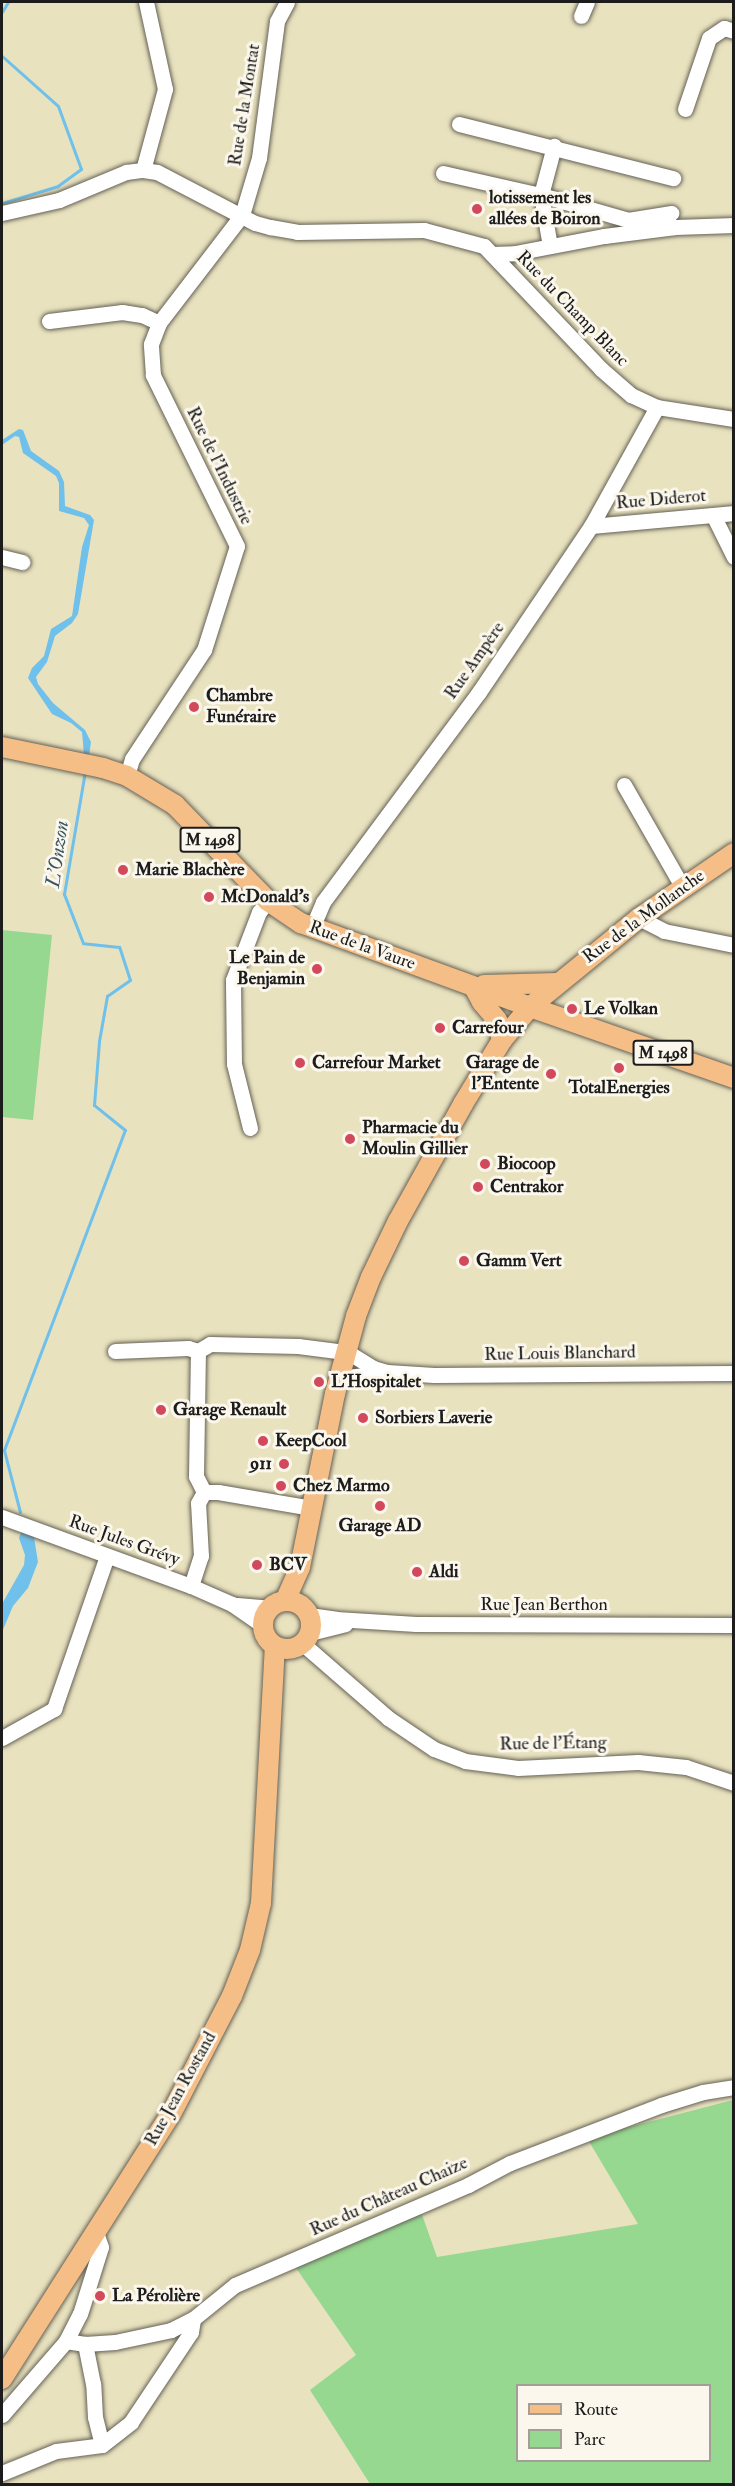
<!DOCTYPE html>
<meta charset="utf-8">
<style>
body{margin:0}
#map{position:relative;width:735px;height:2486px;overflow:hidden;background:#e9e2bf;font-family:"IM FELL Double Pica",serif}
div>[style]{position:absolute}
.green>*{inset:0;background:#96d890}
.water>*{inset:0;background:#6fc0eb}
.stream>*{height:3px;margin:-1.5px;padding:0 1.5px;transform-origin:1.5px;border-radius:1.5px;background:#6fc0eb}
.roads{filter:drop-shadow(0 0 2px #646155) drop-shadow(0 0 2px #646155)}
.minor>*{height:15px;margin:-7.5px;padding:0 7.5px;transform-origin:7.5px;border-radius:7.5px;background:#fff}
.major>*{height:20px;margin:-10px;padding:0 10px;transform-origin:10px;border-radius:10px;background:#f6be87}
.major>.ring{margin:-10px;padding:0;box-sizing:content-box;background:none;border:20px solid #f6be87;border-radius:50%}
.dots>*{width:16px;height:16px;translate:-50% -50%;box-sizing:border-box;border:3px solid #fbf7ec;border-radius:50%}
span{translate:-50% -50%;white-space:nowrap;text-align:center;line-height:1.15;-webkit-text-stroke:6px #fbf7ec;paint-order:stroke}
.shield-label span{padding:2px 4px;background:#fbf7ec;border:2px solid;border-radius:4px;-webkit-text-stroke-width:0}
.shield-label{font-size:16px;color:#1c1c1c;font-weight:700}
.street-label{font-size:18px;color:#1c1c1c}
.poi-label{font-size:18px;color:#1c1c1c;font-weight:700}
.left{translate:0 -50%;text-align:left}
.right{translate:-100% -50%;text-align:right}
.water-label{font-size:20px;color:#395564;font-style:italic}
.frame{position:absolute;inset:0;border:3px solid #1c1c1c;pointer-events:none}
.legend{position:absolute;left:516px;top:2384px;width:195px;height:78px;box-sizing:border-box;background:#fbf7ec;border:2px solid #a29f99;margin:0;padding:8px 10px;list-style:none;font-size:18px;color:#1c1c1c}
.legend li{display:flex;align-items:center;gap:12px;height:30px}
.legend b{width:30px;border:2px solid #a29f99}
</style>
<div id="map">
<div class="green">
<i style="clip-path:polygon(2px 930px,52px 935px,33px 1120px,2px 1117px)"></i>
<i style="clip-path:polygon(evenodd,733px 2100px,733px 2484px,370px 2484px,310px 2390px,356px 2355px,294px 2265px,420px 2209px,437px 2257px,638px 2224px,587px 2138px,733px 2100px,518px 2386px,710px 2386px,710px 2460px,518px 2460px,518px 2386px)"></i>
</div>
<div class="water">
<i style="clip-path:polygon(19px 429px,23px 430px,31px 451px,59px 471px,64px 482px,65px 506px,90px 515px,94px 520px,78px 614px,72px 623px,55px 636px,47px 662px,36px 677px,38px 684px,53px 703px,85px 730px,91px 742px,89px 756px,84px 755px,82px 732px,71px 723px,52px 714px,28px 678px,32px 668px,44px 656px,51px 629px,72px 616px,82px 547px,89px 525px,84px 518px,59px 511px,59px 483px,56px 476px,23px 453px,19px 437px,15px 436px,2px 445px,2px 440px)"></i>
<i style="clip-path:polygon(22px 1530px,34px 1537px,38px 1562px,28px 1588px,13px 1606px,2px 1632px,2px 1604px,24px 1565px,25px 1555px,19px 1538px)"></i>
</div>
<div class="stream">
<i style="left:2px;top:12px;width:12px;rotate:-59deg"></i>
<i style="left:2px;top:56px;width:75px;rotate:41.8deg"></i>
<i style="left:58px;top:106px;width:67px;rotate:69.9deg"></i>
<i style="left:81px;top:169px;width:29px;rotate:144deg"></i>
<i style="left:58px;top:186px;width:59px;rotate:163.1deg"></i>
<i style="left:20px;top:1512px;width:64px;rotate:-104.5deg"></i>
<i style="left:4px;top:1450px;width:342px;rotate:-69.3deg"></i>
<i style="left:125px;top:1130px;width:40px;rotate:-141deg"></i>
<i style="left:94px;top:1105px;width:64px;rotate:-85.5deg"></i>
<i style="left:99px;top:1041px;width:46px;rotate:-79.9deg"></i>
<i style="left:107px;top:996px;width:28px;rotate:-35deg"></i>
<i style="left:130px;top:980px;width:35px;rotate:-108deg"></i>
<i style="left:119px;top:947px;width:36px;rotate:-174deg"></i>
<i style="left:83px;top:943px;width:53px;rotate:-111.2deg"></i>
<i style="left:64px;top:894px;width:125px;rotate:-80.3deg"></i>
</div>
<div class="roads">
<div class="minor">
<i style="left:581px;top:16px;width:15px;rotate:-67deg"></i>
<i style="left:685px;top:109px;width:75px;rotate:-71.3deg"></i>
<i style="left:709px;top:38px;width:18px;rotate:-34deg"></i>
<i style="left:724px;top:28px;width:10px;rotate:17deg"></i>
<i style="left:459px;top:124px;width:221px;rotate:14.2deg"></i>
<i style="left:143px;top:170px;width:84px;rotate:-74.8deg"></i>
<i style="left:165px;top:89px;width:89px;rotate:-102.3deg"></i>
<i style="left:443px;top:173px;width:100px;rotate:12.7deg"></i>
<i style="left:541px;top:195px;width:91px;rotate:16deg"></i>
<i style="left:628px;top:220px;width:44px;rotate:-9.2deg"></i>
<i style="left:2px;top:213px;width:58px;rotate:-12.8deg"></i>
<i style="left:59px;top:200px;width:73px;rotate:-22.7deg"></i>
<i style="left:126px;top:172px;width:17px;rotate:-7deg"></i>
<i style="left:143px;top:170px;width:14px;rotate:8deg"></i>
<i style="left:157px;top:172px;width:110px;rotate:27.5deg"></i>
<i style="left:255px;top:223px;width:16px;rotate:15deg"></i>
<i style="left:270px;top:227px;width:27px;rotate:10deg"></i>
<i style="left:297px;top:232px;width:127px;rotate:-0.9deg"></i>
<i style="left:424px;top:230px;width:62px;rotate:14.9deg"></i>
<i style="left:484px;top:246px;width:170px;rotate:46.4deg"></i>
<i style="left:601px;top:369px;width:40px;rotate:41deg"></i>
<i style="left:631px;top:395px;width:29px;rotate:25deg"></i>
<i style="left:657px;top:407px;width:78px;rotate:8.9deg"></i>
<i style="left:242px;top:215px;width:59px;rotate:-73.4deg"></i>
<i style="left:259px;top:158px;width:138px;rotate:-82.5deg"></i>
<i style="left:277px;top:21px;width:21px;rotate:-62deg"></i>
<i style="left:550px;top:246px;width:52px;rotate:-100deg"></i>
<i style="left:541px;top:195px;width:51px;rotate:-75.1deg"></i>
<i style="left:492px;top:254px;width:23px;rotate:-2deg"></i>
<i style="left:515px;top:253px;width:91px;rotate:-10.8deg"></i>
<i style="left:604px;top:236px;width:72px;rotate:-7.2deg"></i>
<i style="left:675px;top:227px;width:59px;rotate:-1.9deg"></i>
<i style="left:49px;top:321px;width:74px;rotate:-7deg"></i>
<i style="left:122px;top:312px;width:20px;rotate:9deg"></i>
<i style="left:142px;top:315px;width:19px;rotate:25deg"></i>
<i style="left:713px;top:515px;width:47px;rotate:63.4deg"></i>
<i style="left:591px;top:526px;width:144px;rotate:-5.2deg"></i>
<i style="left:2px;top:557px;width:21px;rotate:14deg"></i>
<i style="left:127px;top:776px;width:18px;rotate:-74deg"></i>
<i style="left:132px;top:759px;width:131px;rotate:-56.6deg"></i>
<i style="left:204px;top:650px;width:109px;rotate:-72.4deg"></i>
<i style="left:237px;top:546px;width:191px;rotate:-116.2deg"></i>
<i style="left:153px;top:375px;width:31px;rotate:-94deg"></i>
<i style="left:151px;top:344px;width:22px;rotate:-69deg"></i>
<i style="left:159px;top:323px;width:136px;rotate:-52.5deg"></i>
<i style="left:624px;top:785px;width:119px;rotate:60.2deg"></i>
<i style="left:639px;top:918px;width:28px;rotate:27deg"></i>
<i style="left:664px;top:931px;width:71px;rotate:11.3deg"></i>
<i style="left:312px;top:928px;width:28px;rotate:-67deg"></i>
<i style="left:323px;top:902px;width:262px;rotate:-53.4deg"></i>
<i style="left:479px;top:692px;width:200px;rotate:-56deg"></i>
<i style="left:591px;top:526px;width:136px;rotate:-61deg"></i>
<i style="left:250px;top:1128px;width:66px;rotate:-104deg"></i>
<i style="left:234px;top:1064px;width:84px;rotate:-90.7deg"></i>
<i style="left:233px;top:980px;width:73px;rotate:-69.1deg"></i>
<i style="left:259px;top:912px;width:14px;rotate:-51deg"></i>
<i style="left:115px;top:1351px;width:73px;rotate:-2.4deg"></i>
<i style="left:188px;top:1348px;width:10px;rotate:17deg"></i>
<i style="left:198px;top:1351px;width:14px;rotate:-30deg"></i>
<i style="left:210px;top:1344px;width:88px;rotate:1.3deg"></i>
<i style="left:298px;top:1346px;width:47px;rotate:7.3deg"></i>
<i style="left:346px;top:1351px;width:32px;rotate:32deg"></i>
<i style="left:373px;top:1368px;width:15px;rotate:16deg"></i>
<i style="left:387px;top:1372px;width:47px;rotate:3.7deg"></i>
<i style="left:434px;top:1375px;width:300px;rotate:-0.4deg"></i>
<i style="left:339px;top:1378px;width:43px;rotate:-6.6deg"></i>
<i style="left:204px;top:1492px;width:14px"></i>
<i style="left:218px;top:1492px;width:95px;rotate:9.7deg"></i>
<i style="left:2px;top:1517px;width:201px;rotate:20.1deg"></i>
<i style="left:191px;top:1586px;width:45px;rotate:23.7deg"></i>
<i style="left:232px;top:1604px;width:37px;rotate:35deg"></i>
<i style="left:191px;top:1586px;width:32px;rotate:-72deg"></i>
<i style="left:201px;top:1556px;width:53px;rotate:-93.2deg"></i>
<i style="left:198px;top:1503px;width:13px;rotate:-61deg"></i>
<i style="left:204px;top:1492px;width:18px;rotate:-117deg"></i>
<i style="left:196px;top:1476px;width:125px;rotate:-89.1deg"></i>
<i style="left:237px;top:1605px;width:32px;rotate:5deg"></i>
<i style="left:309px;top:1615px;width:27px;rotate:8deg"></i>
<i style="left:336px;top:1619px;width:80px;rotate:3.6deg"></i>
<i style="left:416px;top:1624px;width:318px;rotate:0.2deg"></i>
<i style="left:310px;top:1633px;width:36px;rotate:-14deg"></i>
<i style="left:303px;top:1644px;width:113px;rotate:41deg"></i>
<i style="left:388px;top:1718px;width:55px;rotate:34deg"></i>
<i style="left:434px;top:1749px;width:33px;rotate:21deg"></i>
<i style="left:465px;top:1761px;width:53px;rotate:7.5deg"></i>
<i style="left:518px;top:1768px;width:120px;rotate:-2.9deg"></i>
<i style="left:638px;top:1762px;width:48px;rotate:5.9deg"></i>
<i style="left:686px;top:1767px;width:51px;rotate:18.4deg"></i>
<i style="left:2px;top:1738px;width:60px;rotate:-29.1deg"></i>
<i style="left:54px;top:1709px;width:162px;rotate:-70.9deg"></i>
<i style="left:66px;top:2341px;width:19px;rotate:9deg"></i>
<i style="left:85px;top:2344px;width:30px;rotate:-4deg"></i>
<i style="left:115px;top:2342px;width:57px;rotate:-12.1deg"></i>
<i style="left:171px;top:2330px;width:25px;rotate:-27deg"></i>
<i style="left:193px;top:2319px;width:54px;rotate:-39deg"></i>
<i style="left:235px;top:2285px;width:254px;rotate:-23.2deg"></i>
<i style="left:468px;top:2185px;width:47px;rotate:-27.6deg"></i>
<i style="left:510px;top:2163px;width:162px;rotate:-21deg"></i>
<i style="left:661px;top:2105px;width:44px;rotate:-17.2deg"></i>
<i style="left:703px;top:2092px;width:31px;rotate:-9deg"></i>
<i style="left:2px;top:2415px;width:98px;rotate:-49.1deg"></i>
<i style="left:66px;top:2341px;width:30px;rotate:-63deg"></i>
<i style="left:80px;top:2314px;width:70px;rotate:-72.6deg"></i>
<i style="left:101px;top:2247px;width:18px;rotate:-109deg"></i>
<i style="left:102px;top:2445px;width:37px;rotate:-38deg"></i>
<i style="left:131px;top:2422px;width:108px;rotate:-56.3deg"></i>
<i style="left:191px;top:2332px;width:13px;rotate:-81deg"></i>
<i style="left:2px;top:2473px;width:58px;rotate:-22.2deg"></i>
<i style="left:56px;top:2451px;width:46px;rotate:-7.4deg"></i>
<i style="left:102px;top:2445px;width:29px;rotate:-104deg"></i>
<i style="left:95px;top:2417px;width:33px;rotate:-93deg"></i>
<i style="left:93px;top:2384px;width:41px;rotate:-101.3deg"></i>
</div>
<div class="major">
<i style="left:2px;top:747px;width:103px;rotate:11.7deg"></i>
<i style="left:103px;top:768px;width:25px;rotate:18deg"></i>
<i style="left:127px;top:776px;width:56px;rotate:31.1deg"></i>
<i style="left:175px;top:805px;width:134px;rotate:45.9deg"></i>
<i style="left:268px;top:901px;width:40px;rotate:34deg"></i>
<i style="left:301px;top:923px;width:244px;rotate:20.1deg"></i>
<i style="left:530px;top:1007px;width:216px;rotate:19.2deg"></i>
<i style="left:484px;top:985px;width:73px;rotate:-1.6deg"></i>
<i style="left:474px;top:987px;width:17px;rotate:62deg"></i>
<i style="left:482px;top:1002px;width:23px;rotate:50deg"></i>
<i style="left:497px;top:1020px;width:21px;rotate:76deg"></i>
<i class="ring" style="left:263px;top:1601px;width:28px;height:28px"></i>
<i style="left:285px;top:1601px;width:37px;rotate:-66deg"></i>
<i style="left:300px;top:1567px;width:177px;rotate:-78.6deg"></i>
<i style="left:335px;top:1394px;width:81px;rotate:-74.9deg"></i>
<i style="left:356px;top:1316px;width:42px;rotate:-69deg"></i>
<i style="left:371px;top:1277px;width:62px;rotate:-64.3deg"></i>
<i style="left:398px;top:1221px;width:134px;rotate:-60.9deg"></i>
<i style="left:463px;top:1104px;width:75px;rotate:-58.6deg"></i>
<i style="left:502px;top:1040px;width:43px;rotate:-49.7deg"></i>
<i style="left:530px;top:1007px;width:141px;rotate:-39.2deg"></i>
<i style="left:639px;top:918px;width:115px;rotate:-34.4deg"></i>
<i style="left:2px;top:2379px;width:314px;rotate:-57.5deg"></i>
<i style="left:171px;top:2114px;width:133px;rotate:-62.7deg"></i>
<i style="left:232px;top:1996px;width:49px;rotate:-68.6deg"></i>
<i style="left:250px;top:1950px;width:48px;rotate:-76.8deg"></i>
<i style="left:261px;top:1903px;width:256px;rotate:-86.9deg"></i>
</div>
</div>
<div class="dots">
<i style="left:477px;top:209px;background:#d1495b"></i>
<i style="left:194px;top:707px;background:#d1495b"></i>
<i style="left:123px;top:870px;background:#d1495b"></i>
<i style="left:209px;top:897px;background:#d1495b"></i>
<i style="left:317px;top:969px;background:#d1495b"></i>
<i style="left:572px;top:1009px;background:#d1495b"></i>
<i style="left:440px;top:1028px;background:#d1495b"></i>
<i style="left:300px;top:1063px;background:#d1495b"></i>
<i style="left:619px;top:1068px;background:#d1495b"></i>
<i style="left:551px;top:1074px;background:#d1495b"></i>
<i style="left:350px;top:1139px;background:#d1495b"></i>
<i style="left:485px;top:1164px;background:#d1495b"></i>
<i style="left:478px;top:1187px;background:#d1495b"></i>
<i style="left:464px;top:1261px;background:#d1495b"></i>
<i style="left:319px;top:1382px;background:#d1495b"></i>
<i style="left:161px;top:1410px;background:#d1495b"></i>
<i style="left:363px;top:1418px;background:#d1495b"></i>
<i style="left:263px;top:1441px;background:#d1495b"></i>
<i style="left:284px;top:1464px;background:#d1495b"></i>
<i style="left:281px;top:1486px;background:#d1495b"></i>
<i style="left:380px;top:1506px;background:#d1495b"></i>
<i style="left:257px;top:1565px;background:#d1495b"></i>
<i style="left:417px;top:1572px;background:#d1495b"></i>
<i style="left:100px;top:2296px;background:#d1495b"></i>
</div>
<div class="shield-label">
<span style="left:210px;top:840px">M 1498</span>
<span style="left:663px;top:1053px">M 1498</span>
</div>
<div class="street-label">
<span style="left:245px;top:105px;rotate:-81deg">Rue de la Montat</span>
<span style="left:572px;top:309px;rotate:46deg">Rue du Champ Blanc</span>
<span style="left:219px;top:466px;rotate:64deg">Rue de l'Industrie</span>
<span style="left:661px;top:500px;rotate:-5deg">Rue Diderot</span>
<span style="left:475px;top:661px;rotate:-55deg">Rue Ampère</span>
<span style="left:644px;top:917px;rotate:-36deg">Rue de la Mollanche</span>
<span style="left:362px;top:946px;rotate:20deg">Rue de la Vaure</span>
<span style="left:560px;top:1354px;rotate:-1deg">Rue Louis Blanchard</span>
<span style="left:124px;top:1541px;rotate:20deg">Rue Jules Grévy</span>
<span style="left:544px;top:1605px">Rue Jean Berthon</span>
<span style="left:553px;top:1744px;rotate:-1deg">Rue de l'Étang</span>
<span style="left:181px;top:2089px;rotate:-61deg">Rue Jean Rostand</span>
<span style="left:389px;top:2197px;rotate:-24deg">Rue du Château Chaize</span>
</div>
<div class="poi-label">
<span class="left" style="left:489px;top:209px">lotissement les<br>allées de Boiron</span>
<span class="left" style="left:206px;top:707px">Chambre<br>Funéraire</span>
<span class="left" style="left:135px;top:870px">Marie Blachère</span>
<span class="left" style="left:221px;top:897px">McDonald's</span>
<span class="right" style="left:305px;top:969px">Le Pain de<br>Benjamin</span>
<span class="left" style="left:584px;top:1009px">Le Volkan</span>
<span class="left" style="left:452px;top:1028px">Carrefour</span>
<span class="left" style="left:312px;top:1063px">Carrefour Market</span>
<span class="right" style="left:539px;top:1074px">Garage de<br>l'Entente</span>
<span style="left:619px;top:1088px">TotalEnergies</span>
<span class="left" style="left:362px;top:1139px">Pharmacie du<br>Moulin Gillier</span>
<span class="left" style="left:497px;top:1164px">Biocoop</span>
<span class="left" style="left:490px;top:1187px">Centrakor</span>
<span class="left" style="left:476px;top:1261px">Gamm Vert</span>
<span class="left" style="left:331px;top:1382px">L'Hospitalet</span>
<span class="left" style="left:173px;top:1410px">Garage Renault</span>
<span class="left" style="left:375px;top:1418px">Sorbiers Laverie</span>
<span class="left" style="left:275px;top:1441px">KeepCool</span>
<span class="right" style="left:272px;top:1464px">911</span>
<span class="left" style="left:293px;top:1486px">Chez Marmo</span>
<span style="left:380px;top:1526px">Garage AD</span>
<span class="left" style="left:269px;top:1565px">BCV</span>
<span class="left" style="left:429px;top:1572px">Aldi</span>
<span class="left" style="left:112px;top:2296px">La Pérolière</span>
</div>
<div class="water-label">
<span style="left:57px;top:854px;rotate:-82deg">L'Onzon</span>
</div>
<div class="frame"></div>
<ul class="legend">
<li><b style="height:8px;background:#f6be87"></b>Route</li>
<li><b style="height:16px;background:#96d890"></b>Parc</li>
</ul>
</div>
